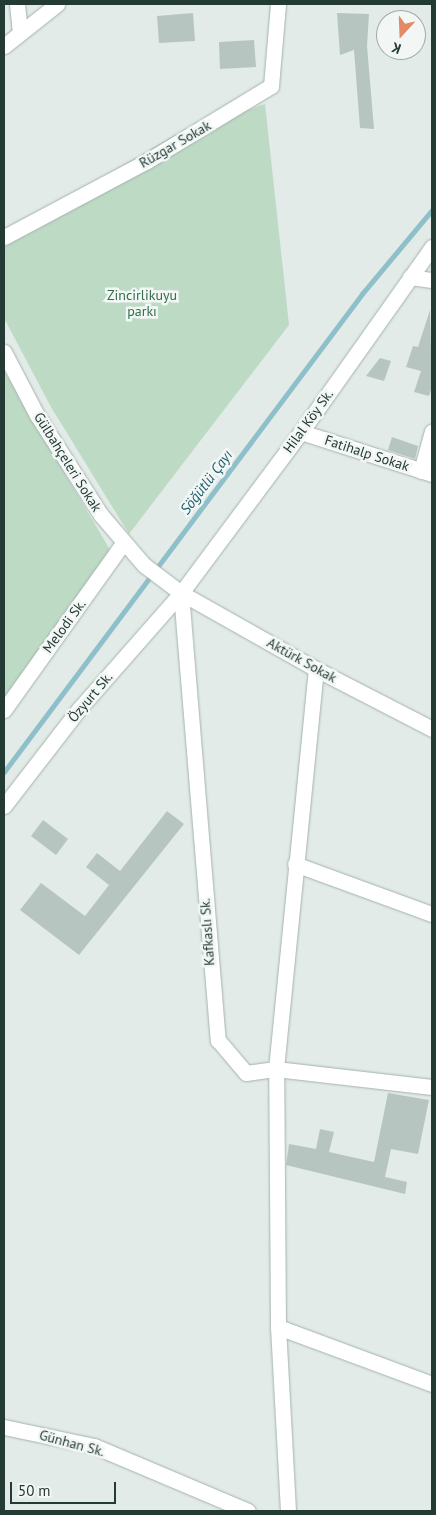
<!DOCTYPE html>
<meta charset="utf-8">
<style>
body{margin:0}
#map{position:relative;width:436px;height:1515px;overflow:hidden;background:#e2ebe7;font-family:"PT Sans",sans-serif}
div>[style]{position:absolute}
.green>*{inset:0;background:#bddac5}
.stream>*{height:4.5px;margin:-2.25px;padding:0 2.25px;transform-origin:2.25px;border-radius:2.25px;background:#8fc0ca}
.building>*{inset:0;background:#b7c5c0}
.roads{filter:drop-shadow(0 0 1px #a5b2ae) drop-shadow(0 0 1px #a5b2ae)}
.street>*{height:15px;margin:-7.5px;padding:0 7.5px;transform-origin:7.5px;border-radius:7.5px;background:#fff}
.secondary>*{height:15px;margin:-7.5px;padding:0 7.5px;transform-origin:7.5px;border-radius:7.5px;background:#fff}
span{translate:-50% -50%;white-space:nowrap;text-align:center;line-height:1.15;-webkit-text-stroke:5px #f2f7f5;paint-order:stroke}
.street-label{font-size:14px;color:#243a34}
.park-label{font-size:14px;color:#326d4a}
.water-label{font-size:15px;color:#246170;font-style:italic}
.frame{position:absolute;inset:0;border:5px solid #243a34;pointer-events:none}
.north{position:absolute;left:376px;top:10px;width:50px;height:50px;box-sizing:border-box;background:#f2f7f5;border:1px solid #a0aba8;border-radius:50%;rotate:200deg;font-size:14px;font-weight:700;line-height:20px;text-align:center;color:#243a34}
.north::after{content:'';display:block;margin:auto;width:18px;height:22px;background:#e48966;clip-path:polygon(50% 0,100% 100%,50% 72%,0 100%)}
.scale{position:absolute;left:10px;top:1482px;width:106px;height:22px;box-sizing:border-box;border:2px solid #243a34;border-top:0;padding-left:6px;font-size:15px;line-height:18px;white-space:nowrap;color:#243a34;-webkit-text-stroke:4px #f2f7f5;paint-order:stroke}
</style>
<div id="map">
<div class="green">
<i style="clip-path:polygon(265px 104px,289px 325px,129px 534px,51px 407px,4px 318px,4px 235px,171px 137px)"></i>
<i style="clip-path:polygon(4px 371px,112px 553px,4px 699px)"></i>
</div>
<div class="stream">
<i style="left:4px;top:772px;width:597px;rotate:-53.17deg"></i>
<i style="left:362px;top:294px;width:109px;rotate:-50.2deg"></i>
</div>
<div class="building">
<i style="clip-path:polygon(193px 13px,195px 41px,159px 43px,157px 16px)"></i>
<i style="clip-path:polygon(337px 13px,369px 14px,367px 46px,374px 129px,360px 128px,354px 50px,340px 55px)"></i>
<i style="clip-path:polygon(254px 40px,256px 67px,220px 69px,219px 42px)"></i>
<i style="clip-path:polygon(430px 310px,432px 387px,429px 396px,414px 392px,421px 371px,406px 367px,413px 346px,418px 347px)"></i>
<i style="clip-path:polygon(380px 358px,391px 361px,384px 381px,366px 376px)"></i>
<i style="clip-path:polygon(392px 437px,418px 446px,415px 459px,388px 450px)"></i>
<i style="clip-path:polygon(167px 811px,184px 824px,79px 955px,20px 910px,41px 883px,85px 916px,109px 885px,86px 867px,97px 853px,120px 871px)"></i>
<i style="clip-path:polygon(43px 820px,68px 839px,56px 855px,31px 836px)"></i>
<i style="clip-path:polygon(388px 1093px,429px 1100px,418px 1154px,391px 1149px,385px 1177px,407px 1182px,405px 1194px,286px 1165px,289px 1144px,316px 1149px,320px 1129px,334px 1132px,329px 1152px,374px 1162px)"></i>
</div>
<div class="roads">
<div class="street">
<i style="left:17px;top:4px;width:28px;rotate:84deg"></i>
<i style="left:4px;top:46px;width:68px;rotate:-38.4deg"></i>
<i style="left:4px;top:237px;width:162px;rotate:-28deg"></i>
<i style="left:147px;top:161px;width:145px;rotate:-31.2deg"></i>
<i style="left:271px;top:86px;width:82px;rotate:-85.1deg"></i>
<i style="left:410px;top:277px;width:22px;rotate:8deg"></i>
<i style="left:4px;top:352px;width:71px;rotate:62.4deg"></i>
<i style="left:37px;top:415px;width:119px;rotate:57.4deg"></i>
<i style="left:101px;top:515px;width:66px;rotate:49.3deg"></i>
<i style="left:301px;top:432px;width:138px;rotate:17.8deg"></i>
<i style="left:421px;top:471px;width:41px;rotate:-74.6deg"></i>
<i style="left:181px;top:593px;width:449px;rotate:85.3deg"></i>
<i style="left:218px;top:1040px;width:43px;rotate:49.7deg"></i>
<i style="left:246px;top:1073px;width:30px;rotate:-8deg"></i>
<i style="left:276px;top:1069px;width:157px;rotate:6.6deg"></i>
<i style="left:4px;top:710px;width:206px;rotate:-54.5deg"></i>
<i style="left:4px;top:806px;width:123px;rotate:-52.3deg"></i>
<i style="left:79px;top:709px;width:154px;rotate:-48.7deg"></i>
<i style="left:181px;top:593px;width:201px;rotate:-53.3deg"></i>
<i style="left:301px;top:432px;width:227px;rotate:-54.7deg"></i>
<i style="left:295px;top:864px;width:146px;rotate:20.1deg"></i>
<i style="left:278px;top:1327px;width:164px;rotate:20.3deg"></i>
<i style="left:4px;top:1427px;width:92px;rotate:11.9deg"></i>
<i style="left:94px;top:1446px;width:167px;rotate:22.9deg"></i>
<i style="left:288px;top:1511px;width:184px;rotate:-93.1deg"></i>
<i style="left:278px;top:1327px;width:258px;rotate:-90.4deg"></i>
<i style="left:276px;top:1069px;width:402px;rotate:-84.3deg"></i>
</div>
<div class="secondary">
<i style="left:144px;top:565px;width:46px;rotate:37.1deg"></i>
<i style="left:181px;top:593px;width:155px;rotate:29.4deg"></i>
<i style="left:316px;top:669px;width:131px;rotate:27.3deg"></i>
</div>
</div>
<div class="street-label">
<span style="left:175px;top:144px;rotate:-30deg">Rüzgar Sokak</span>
<span style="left:308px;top:421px;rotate:-54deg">Hilal Köy Sk.</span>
<span style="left:367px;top:453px;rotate:18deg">Fatihalp Sokak</span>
<span style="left:68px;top:462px;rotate:58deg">Gülbahçeleri Sokak</span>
<span style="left:64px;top:626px;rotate:-54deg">Melodi Sk.</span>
<span style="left:302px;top:660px;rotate:29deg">Aktürk Sokak</span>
<span style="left:90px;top:697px;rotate:-50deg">Özyurt Sk.</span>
<span style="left:207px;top:932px;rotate:-94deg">Kafkaslı Sk.</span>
<span style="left:72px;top:1443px;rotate:15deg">Günhan Sk.</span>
</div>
<div class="park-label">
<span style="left:142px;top:303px">Zincirlikuyu<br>parkı</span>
</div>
<div class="water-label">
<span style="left:206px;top:482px;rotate:-53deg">Söğütlü Çayı</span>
</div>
<div class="frame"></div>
<div class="north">K</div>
<div class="scale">50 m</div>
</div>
